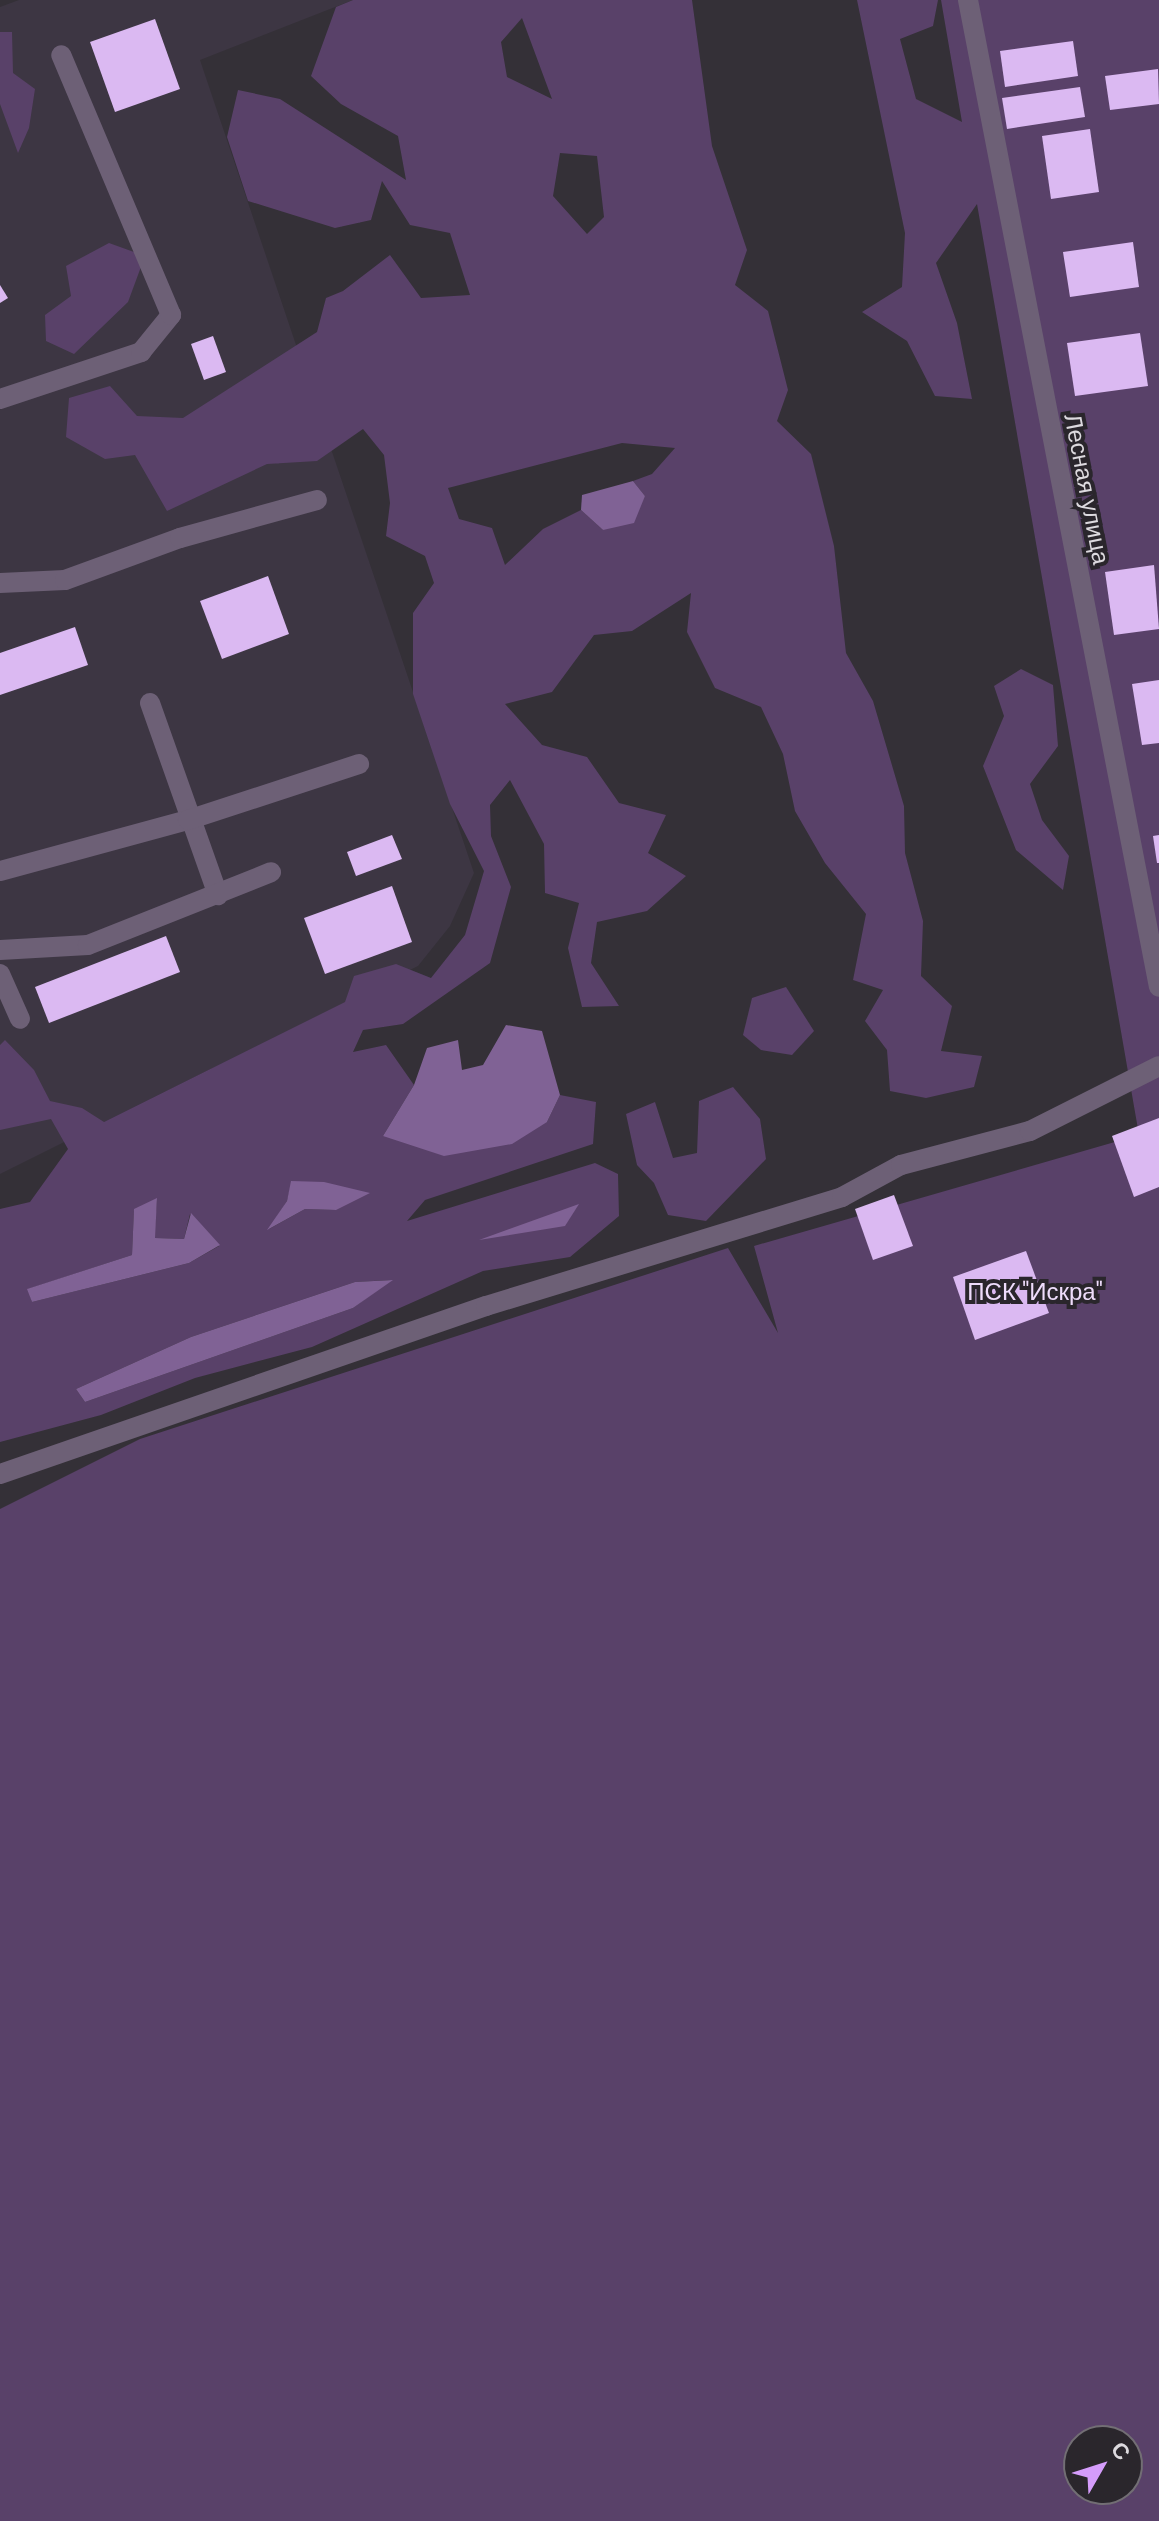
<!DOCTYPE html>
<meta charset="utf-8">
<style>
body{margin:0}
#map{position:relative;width:1159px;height:2521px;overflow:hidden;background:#343037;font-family:"DM Sans",sans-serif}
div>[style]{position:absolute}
.built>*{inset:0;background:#3d3643}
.green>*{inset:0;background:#594169}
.water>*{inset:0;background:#806295}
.building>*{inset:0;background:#dbb9f2}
.minor>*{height:20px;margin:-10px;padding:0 10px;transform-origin:10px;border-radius:10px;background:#6d6076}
span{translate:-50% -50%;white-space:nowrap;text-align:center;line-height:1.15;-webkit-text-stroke:8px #2a262c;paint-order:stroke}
.street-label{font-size:24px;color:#dddadf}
.park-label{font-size:24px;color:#eedcfb}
.north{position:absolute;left:1063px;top:2425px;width:80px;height:80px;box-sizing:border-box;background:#2a262c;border:2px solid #726e74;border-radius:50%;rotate:51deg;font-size:22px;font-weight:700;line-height:32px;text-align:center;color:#dddadf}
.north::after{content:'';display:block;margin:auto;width:28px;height:36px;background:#d59cfb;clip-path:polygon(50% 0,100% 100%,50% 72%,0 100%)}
</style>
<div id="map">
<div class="built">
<i style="clip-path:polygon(19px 0,353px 0,200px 60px,474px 873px,450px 926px,418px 966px,0 1174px,0 7px)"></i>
</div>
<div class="green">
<i style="clip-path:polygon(evenodd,353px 0,692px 0,712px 146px,747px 250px,735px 285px,768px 311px,788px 390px,777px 421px,811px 454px,834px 546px,846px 653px,873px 701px,904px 806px,905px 853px,923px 921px,921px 976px,952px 1006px,941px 1051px,982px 1056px,974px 1087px,926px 1098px,890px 1091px,887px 1050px,865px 1021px,883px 990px,853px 980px,866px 914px,825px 863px,795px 811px,783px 754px,761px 707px,715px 688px,687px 632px,691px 593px,632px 631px,594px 635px,552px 692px,505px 704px,542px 745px,587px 757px,619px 803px,666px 815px,648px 853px,686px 876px,647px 911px,597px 922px,591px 963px,619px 1006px,582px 1007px,568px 948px,579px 903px,545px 893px,544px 844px,510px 780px,490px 805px,491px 836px,511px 887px,490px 963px,403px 1024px,363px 1030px,353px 1052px,386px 1045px,414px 1085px,383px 1136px,547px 1122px,560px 1095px,596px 1102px,593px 1144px,425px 1200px,407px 1221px,595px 1163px,618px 1174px,619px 1216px,570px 1257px,483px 1271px,312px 1347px,195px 1378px,101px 1415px,0 1442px,0 1209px,30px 1202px,68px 1149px,51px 1119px,0 1130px,0 1045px,5px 1040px,34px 1070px,50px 1101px,82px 1108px,104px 1122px,345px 1002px,354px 976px,396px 964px,431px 978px,465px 935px,484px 871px,450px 804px,413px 694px,413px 613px,434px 583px,425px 556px,386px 536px,390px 503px,384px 455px,363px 429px,317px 461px,267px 464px,167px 511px,135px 455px,105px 459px,66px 437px,69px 398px,110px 386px,137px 416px,183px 418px,317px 332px,326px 298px,343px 291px,390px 255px,421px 298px,470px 295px,450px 233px,410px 225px,382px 181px,371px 220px,335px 228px,248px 201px,227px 137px,238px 90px,280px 99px,406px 180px,398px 136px,341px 104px,311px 76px,336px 7px,353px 0,522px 18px,552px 99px,507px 77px,501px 42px,522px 18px,353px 0,560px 153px,597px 156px,604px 217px,587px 234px,553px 196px,560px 153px,353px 0,622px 443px,675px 448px,652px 474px,633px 481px,645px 496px,603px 530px,581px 510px,543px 529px,505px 565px,492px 528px,459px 519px,448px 488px,622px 443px,353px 0,292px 1181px,336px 1210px,305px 1209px,269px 1229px,287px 1201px,292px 1181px,353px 0,157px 1199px,154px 1238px,184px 1239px,190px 1214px,219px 1246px,189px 1263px,32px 1302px,28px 1289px,132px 1255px,134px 1210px,157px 1199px,353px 0,391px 1280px,353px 1308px,85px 1402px,76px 1389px,191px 1337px,355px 1282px,391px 1280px)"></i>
<i style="clip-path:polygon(evenodd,857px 0,938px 0,933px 26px,900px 39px,916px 99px,962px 122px,941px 0,1159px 0,1159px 2521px,0 2521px,0 1509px,140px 1439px,728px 1248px,778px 1333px,754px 1246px,1139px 1135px,977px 204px,936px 263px,957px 323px,972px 399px,935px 396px,907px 341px,862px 312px,902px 287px,905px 233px,857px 0,1079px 2441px,1127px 2441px,1127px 2489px,1079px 2489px,1079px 2441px)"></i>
<i style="clip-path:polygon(0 32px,12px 32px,13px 73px,35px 89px,29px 128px,18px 153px,0 104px)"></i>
<i style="clip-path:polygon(109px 243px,145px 256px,128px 302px,74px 354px,46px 341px,45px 315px,71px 296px,66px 266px)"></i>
<i style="clip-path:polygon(1021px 669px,1053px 685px,1058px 746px,1030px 784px,1042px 820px,1069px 856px,1063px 890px,1016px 850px,983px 766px,1004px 716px,994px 686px)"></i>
<i style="clip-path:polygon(786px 987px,814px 1031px,792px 1055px,761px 1050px,743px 1035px,752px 998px)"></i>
<i style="clip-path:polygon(733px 1087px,760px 1119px,766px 1159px,706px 1221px,668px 1215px,654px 1183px,637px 1165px,626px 1114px,655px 1102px,673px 1158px,697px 1153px,699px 1101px)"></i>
</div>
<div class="water">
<i style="clip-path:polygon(633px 481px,645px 496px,634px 523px,603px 530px,581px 510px,582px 495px)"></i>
<i style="clip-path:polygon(506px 1025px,542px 1031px,560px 1095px,547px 1122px,512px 1144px,444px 1156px,383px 1136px,414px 1085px,427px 1048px,458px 1040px,462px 1070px,483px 1065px)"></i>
<i style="clip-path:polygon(291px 1181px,324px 1182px,370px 1193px,336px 1210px,305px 1209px,267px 1230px,287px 1201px)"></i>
<i style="clip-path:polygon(157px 1198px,155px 1238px,184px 1239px,191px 1213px,220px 1245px,189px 1263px,32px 1302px,27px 1289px,132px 1255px,134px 1209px)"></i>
<i style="clip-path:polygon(579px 1204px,565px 1226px,479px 1240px)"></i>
<i style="clip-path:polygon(393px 1280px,353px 1308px,85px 1402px,76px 1389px,191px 1337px,355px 1282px)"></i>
</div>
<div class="building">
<i style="clip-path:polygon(155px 19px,180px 89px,115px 112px,90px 42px)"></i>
<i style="clip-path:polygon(1073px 41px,1078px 76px,1005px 87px,1000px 51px)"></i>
<i style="clip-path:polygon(1158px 69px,1159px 104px,1110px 110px,1105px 76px)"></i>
<i style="clip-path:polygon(1080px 87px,1085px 117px,1007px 129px,1002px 98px)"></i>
<i style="clip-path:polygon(1090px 129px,1099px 192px,1051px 199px,1042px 136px)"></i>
<i style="clip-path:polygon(1133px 242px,1139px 287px,1070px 297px,1063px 252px)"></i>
<i style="clip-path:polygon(0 285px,8px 298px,0 303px)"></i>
<i style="clip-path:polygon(1140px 333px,1148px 386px,1075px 396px,1067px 343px)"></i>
<i style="clip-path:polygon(213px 336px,226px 372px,204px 380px,191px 344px)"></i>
<i style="clip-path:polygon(1154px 565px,1159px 629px,1114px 635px,1105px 572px)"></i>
<i style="clip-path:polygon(268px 576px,289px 634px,222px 659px,200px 601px)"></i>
<i style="clip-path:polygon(75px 627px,88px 665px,0 695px,0 653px)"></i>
<i style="clip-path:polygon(1159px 680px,1159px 743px,1142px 745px,1132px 684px)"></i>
<i style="clip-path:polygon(392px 835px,402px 859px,356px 876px,347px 852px)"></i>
<i style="clip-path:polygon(1159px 835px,1159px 863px,1157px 863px,1153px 836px)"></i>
<i style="clip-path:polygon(392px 886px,412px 942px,325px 974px,304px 918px)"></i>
<i style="clip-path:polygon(166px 936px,180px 972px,49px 1023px,35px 987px)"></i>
<i style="clip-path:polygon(1159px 1118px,1159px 1187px,1134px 1197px,1112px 1136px)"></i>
<i style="clip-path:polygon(894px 1195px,913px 1246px,873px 1260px,855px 1209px)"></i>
<i style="clip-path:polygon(1026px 1251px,1049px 1313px,975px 1340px,953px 1277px)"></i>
</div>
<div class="minor">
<i style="left:968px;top:0;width:1005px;rotate:79.05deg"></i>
<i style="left:0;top:399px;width:149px;rotate:-18.4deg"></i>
<i style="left:141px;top:352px;width:48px;rotate:-51deg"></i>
<i style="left:171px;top:315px;width:282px;rotate:-112.9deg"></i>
<i style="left:0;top:583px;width:65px;rotate:-2.6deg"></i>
<i style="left:65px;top:580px;width:122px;rotate:-20.1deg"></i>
<i style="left:180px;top:538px;width:142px;rotate:-15.5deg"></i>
<i style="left:150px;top:703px;width:204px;rotate:70.5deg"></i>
<i style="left:0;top:871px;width:195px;rotate:-15.2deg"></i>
<i style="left:188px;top:820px;width:180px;rotate:-18.1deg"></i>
<i style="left:0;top:950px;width:88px;rotate:-3.3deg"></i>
<i style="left:88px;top:945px;width:197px;rotate:-21.7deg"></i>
<i style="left:0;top:974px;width:49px;rotate:66deg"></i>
<i style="left:0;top:1474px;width:514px;rotate:-19.07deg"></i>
<i style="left:486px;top:1306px;width:372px;rotate:-17deg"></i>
<i style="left:842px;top:1197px;width:67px;rotate:-28.5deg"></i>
<i style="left:901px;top:1165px;width:133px;rotate:-14.8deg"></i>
<i style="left:1030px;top:1131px;width:144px;rotate:-26.7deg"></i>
</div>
<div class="street-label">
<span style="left:1087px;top:489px;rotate:79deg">Лесная улица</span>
</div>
<div class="park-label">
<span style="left:1035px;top:1292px">ПСК "Искра"</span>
</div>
<div class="north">С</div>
</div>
